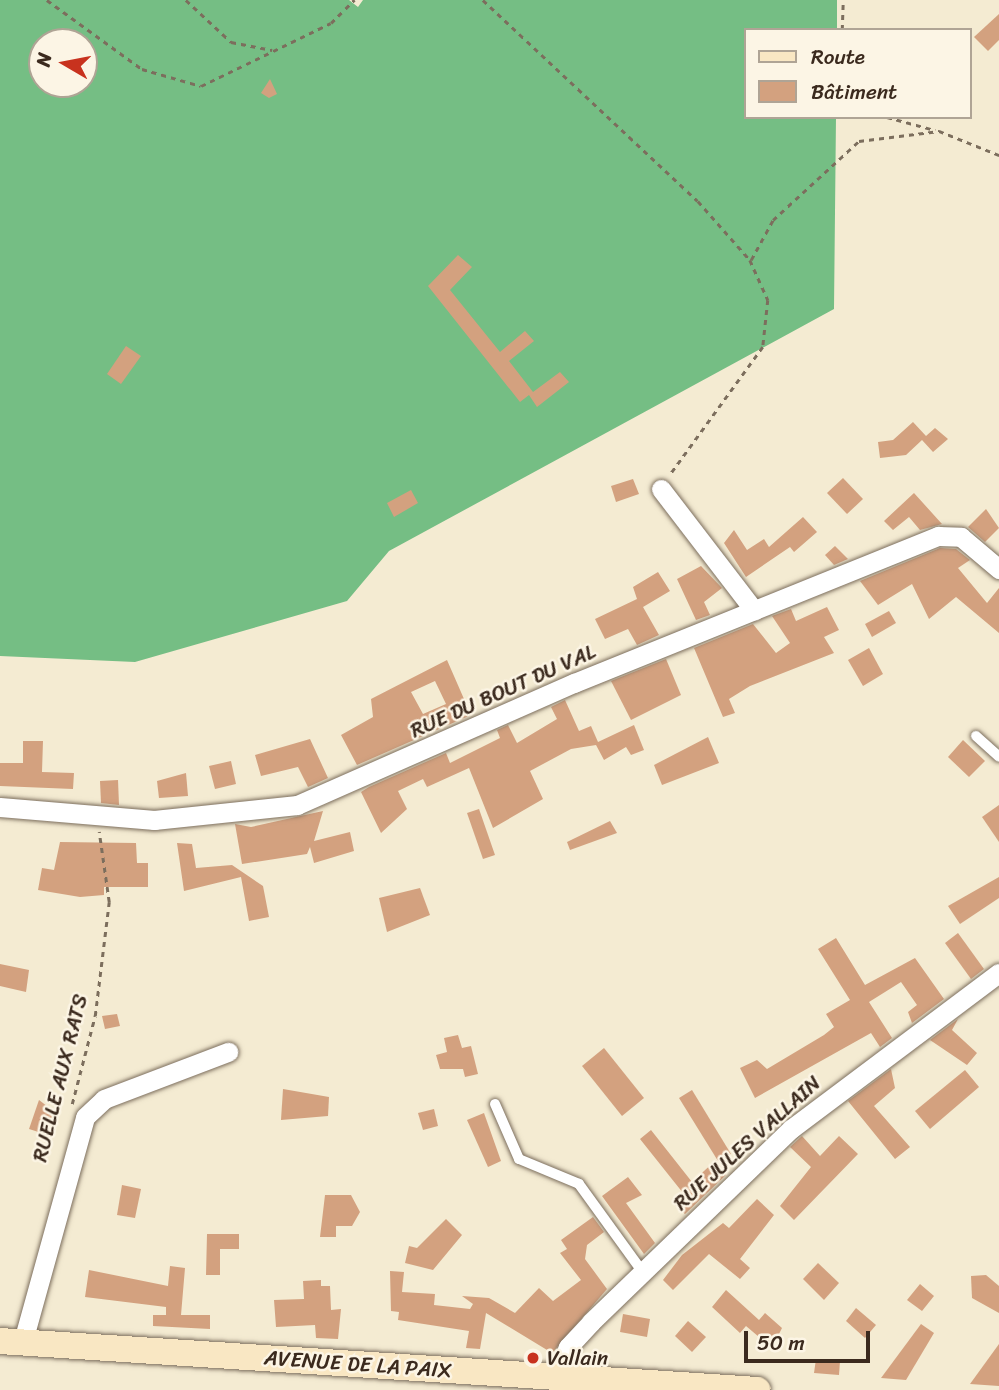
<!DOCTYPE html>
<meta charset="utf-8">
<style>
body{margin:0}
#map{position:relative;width:999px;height:1390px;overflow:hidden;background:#f4ebd2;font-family:Sriracha,sans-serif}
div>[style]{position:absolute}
.forest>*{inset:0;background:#75be84}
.building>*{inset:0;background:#d3a17f}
.path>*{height:2.5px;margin-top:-1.25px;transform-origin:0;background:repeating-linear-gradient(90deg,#7c6e5d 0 5px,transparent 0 10px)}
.roads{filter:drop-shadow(0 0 2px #7c6e5d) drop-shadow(0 0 2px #7c6e5d)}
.lane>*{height:10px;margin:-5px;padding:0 5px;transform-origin:5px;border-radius:5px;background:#fff}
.street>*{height:19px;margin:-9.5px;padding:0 9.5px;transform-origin:9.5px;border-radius:9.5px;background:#fff}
.secondary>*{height:26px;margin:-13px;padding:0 13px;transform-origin:13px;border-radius:13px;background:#f9e7c3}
.dots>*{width:19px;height:19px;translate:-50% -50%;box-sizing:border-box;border:4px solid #fcf5e5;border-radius:50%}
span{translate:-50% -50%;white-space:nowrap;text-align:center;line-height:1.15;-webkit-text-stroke:5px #fcf5e5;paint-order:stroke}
.street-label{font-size:21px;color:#3b2a1e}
.poi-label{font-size:21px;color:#3b2a1e}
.left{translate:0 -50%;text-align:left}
.legend{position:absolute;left:744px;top:28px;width:228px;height:91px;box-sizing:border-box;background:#fcf5e5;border:2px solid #afa495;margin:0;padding:9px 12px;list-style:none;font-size:21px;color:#3b2a1e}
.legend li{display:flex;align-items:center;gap:14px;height:35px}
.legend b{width:35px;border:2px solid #afa495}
.north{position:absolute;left:28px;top:28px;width:70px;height:70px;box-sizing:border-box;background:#fcf5e5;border:2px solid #afa495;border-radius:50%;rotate:280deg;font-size:19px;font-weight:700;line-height:28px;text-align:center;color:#3b2a1e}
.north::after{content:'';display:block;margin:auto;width:24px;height:32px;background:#c8321e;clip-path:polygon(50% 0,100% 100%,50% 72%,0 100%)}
.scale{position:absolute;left:744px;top:1331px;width:126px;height:32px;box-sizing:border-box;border:4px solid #3b2a1e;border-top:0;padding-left:9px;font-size:21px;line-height:24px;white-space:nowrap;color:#3b2a1e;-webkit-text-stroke:5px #fcf5e5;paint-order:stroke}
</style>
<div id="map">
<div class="forest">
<i style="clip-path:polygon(evenodd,0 0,349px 0,358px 7px,363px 0,837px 0,837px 30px,745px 30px,745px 117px,836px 117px,834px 309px,389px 551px,347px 601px,135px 662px,0 656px,0 0,42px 42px,84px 42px,84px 84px,42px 84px,42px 42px)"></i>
</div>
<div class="building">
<i style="clip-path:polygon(999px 14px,999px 40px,988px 51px,974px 37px)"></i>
<i style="clip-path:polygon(270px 79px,277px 94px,269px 98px,261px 93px)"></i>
<i style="clip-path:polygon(458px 255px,472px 267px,450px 290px,500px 352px,525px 331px,534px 341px,509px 361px,533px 392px,560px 372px,569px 382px,537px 407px,529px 395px,520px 402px,428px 286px)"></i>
<i style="clip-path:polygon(126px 346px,141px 356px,121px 384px,107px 374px)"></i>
<i style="clip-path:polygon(913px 422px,926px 436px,935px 428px,948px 439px,933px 452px,922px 440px,906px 455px,880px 458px,878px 442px,893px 440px)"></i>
<i style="clip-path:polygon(843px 478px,863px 499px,847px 514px,827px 493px)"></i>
<i style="clip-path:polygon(633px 479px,639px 494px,616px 502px,611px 486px)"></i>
<i style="clip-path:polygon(411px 490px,418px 503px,394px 517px,387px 503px)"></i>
<i style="clip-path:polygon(914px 493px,942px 524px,920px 530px,909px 517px,893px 530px,884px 521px)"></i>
<i style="clip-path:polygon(986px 509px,999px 528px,985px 542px,968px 527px)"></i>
<i style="clip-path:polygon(803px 517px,817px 532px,794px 552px,790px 547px,746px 577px,724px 543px,734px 530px,747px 550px,764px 539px,769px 547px)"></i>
<i style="clip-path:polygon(835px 546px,848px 559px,834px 565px,825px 555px)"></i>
<i style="clip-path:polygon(940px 548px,956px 549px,970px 560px,958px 568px,987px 603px,999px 588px,999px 633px,956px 597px,929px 619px,912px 584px,878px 605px,860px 581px)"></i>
<i style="clip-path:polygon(701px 566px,722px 588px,704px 602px,710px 615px,696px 620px,677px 579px)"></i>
<i style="clip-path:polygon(658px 572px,670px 591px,643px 607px,659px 635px,637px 645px,628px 629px,605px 639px,595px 619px,637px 599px,633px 587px)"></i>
<i style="clip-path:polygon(827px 607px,839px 630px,824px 637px,834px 653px,750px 686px,729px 699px,735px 713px,723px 717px,694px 648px,753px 624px,776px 653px,790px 643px,772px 616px,791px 609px,796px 621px)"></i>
<i style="clip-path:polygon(889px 611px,896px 623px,872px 637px,865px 624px)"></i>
<i style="clip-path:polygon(869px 648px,883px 674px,863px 686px,848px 660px)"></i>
<i style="clip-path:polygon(666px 659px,681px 695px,631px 720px,611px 681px)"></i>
<i style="clip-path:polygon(evenodd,447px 660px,471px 715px,357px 765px,341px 735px,373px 717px,371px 699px,447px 660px,435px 681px,446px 704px,423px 714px,411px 692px,435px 681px)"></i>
<i style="clip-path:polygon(565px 700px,579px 731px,591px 726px,598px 742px,634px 725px,644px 750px,631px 755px,626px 747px,604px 760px,596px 745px,571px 749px,530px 771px,543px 799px,493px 828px,469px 768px,427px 787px,423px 779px,398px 791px,407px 809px,381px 833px,361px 792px,369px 787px,446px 753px,450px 763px,500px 738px,497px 730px,508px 725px,517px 743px,557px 719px,551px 707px)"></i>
<i style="clip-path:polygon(708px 737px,719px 763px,662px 785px,654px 765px)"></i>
<i style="clip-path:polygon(310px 739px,328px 778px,308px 787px,298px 767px,261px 776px,255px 755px)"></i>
<i style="clip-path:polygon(963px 740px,985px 761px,969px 777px,948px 757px)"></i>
<i style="clip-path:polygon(23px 741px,43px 741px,42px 772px,74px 773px,73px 789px,0 786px,0 763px,23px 763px)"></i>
<i style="clip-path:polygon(231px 761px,236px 784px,215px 789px,209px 766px)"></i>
<i style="clip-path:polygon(186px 773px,188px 796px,159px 798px,157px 781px)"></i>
<i style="clip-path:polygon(118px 780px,119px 805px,101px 803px,100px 781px)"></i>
<i style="clip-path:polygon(999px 805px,999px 842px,982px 817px)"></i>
<i style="clip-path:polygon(479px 809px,495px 855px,483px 859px,467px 813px)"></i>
<i style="clip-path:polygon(323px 811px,314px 841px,350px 832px,354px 851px,314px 863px,310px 847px,307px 854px,242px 864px,235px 824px,251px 827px)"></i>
<i style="clip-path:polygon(610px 821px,617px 833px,570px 850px,567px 842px)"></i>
<i style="clip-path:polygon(60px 842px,136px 843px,137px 863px,148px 863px,148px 887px,104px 887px,104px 895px,80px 897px,38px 890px,42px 868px,54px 870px)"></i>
<i style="clip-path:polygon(177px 843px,192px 844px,196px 868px,232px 865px,263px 886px,269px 917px,249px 921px,241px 877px,184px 891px)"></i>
<i style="clip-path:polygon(999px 877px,999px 898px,960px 924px,948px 906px)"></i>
<i style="clip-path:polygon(420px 888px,430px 915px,387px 932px,379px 898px)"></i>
<i style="clip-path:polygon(958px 933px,984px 969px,971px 979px,945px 943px)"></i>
<i style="clip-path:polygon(836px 938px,865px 985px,915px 958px,944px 999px,912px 1023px,908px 1012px,917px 1005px,901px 982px,869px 1002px,892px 1038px,880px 1047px,871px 1033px,755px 1098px,740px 1068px,757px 1060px,767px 1069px,824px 1035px,834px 1027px,826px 1014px,850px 1000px,818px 949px)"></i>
<i style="clip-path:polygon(0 964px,29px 970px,26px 992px,0 986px)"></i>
<i style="clip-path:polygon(117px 1014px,120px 1026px,105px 1029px,102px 1016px)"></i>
<i style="clip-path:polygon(958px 1019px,952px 1030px,977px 1053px,967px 1065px,930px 1040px)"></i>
<i style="clip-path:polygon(458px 1035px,462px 1048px,471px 1046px,478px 1074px,465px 1077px,463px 1069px,440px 1069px,436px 1055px,447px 1052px,444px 1038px)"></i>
<i style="clip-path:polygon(604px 1048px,644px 1098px,622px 1116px,582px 1066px)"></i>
<i style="clip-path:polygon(891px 1069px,895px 1088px,874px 1106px,910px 1147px,895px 1159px,848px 1101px)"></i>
<i style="clip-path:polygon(965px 1070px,979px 1087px,930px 1129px,915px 1111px)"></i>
<i style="clip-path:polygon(283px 1089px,329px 1097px,328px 1116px,281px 1120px)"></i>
<i style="clip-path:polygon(692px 1090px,731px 1154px,718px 1161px,679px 1098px)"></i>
<i style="clip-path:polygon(39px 1100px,56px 1113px,48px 1135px,29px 1129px)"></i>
<i style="clip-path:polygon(434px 1109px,438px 1126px,423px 1130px,418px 1113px)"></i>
<i style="clip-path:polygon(484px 1113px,501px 1161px,488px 1167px,467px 1120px)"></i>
<i style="clip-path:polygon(651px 1130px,692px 1182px,716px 1160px,726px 1175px,685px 1214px,673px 1203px,683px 1193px,640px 1139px)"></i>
<i style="clip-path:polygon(802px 1136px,820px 1156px,839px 1136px,858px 1154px,794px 1220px,780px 1206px,811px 1167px,790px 1147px)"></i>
<i style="clip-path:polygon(628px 1177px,642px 1195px,626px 1203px,655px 1243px,644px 1254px,602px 1196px)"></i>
<i style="clip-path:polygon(122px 1185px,141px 1189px,135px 1218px,117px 1215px)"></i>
<i style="clip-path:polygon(325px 1195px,351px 1195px,360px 1212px,352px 1226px,336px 1226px,336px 1237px,320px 1237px)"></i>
<i style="clip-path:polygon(757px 1199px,774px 1215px,740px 1259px,750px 1268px,740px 1279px,709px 1254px,673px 1290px,663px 1280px,682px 1255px,723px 1223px,729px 1228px)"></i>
<i style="clip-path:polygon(593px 1217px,604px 1232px,587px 1245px,585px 1259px,607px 1289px,552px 1353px,486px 1313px,480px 1349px,466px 1348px,469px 1331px,398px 1320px,399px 1312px,391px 1311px,390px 1271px,404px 1272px,402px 1292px,435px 1294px,434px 1305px,470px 1309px,473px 1304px,462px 1296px,489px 1298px,515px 1313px,539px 1288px,553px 1301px,581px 1280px,560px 1253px,567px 1249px,561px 1240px)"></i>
<i style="clip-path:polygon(446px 1219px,462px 1235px,433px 1270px,405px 1263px,409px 1246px,417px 1248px)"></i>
<i style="clip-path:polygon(207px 1234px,239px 1234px,239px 1249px,220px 1249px,220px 1275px,206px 1275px)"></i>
<i style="clip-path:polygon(818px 1263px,839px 1283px,824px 1300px,803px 1279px)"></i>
<i style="clip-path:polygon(170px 1266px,185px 1268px,181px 1315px,210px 1315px,210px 1329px,153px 1326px,153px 1315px,166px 1315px,166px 1307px,85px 1297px,89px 1270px,168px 1286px)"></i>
<i style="clip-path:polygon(986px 1275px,999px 1286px,999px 1313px,972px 1298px,971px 1276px)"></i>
<i style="clip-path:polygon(321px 1280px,321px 1286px,330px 1286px,331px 1310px,341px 1309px,338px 1339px,316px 1338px,315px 1325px,276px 1327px,274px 1300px,304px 1299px,303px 1281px)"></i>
<i style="clip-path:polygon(920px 1284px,934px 1296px,922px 1311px,907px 1300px)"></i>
<i style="clip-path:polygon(726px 1290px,759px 1320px,765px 1313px,782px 1328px,772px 1348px,746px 1326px,740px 1333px,712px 1307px)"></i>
<i style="clip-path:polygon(856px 1308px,876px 1325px,865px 1338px,846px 1321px)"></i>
<i style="clip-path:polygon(623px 1314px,650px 1319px,647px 1337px,620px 1332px)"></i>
<i style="clip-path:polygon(688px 1321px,706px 1337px,692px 1352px,675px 1336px)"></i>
<i style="clip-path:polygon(921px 1324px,934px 1333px,906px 1380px,881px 1378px)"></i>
<i style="clip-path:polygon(999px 1344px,999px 1386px,970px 1384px)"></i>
<i style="clip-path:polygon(816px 1359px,840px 1361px,839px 1375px,814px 1373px)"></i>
</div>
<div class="path">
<i style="left:47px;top:0;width:117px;rotate:36deg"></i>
<i style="left:142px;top:69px;width:61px;rotate:16.1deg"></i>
<i style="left:201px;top:86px;width:144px;rotate:-25.9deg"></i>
<i style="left:331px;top:23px;width:33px;rotate:-45deg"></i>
<i style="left:186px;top:0;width:62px;rotate:43deg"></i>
<i style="left:231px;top:42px;width:42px;rotate:11deg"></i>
<i style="left:483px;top:0;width:294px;rotate:43.1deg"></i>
<i style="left:698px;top:201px;width:79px;rotate:48.6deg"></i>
<i style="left:750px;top:260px;width:44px;rotate:65.8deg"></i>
<i style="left:768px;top:300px;width:47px;rotate:96.1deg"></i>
<i style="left:763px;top:347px;width:158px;rotate:126deg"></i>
<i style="left:842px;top:30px;width:30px;rotate:-88deg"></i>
<i style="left:887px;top:117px;width:50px;rotate:15.2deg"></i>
<i style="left:751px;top:260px;width:46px;rotate:-61.2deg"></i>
<i style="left:773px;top:220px;width:117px;rotate:-42.6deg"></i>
<i style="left:859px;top:141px;width:81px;rotate:-7.1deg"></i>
<i style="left:939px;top:131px;width:65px;rotate:21.8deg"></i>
<i style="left:72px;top:1104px;width:91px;rotate:-75.4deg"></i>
<i style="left:95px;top:1016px;width:115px;rotate:-83deg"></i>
<i style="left:109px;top:902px;width:71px;rotate:-98.1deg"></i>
</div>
<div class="roads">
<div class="lane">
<i style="left:976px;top:736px;width:31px;rotate:42deg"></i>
<i style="left:495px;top:1104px;width:60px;rotate:66.4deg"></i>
<i style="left:519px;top:1159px;width:65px;rotate:22.6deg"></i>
<i style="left:579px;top:1184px;width:107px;rotate:54.1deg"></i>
</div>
<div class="street">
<i style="left:661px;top:489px;width:153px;rotate:52.5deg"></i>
<i style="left:0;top:807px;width:155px;rotate:4.8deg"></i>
<i style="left:154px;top:820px;width:144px;rotate:-6deg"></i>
<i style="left:297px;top:805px;width:303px;rotate:-23.8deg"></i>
<i style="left:574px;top:683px;width:393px;rotate:-22deg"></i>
<i style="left:938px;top:536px;width:23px;rotate:2deg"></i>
<i style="left:961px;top:537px;width:50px;rotate:40.1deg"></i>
<i style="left:23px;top:1341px;width:232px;rotate:-74.5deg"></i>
<i style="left:85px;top:1117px;width:26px;rotate:-43deg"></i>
<i style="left:104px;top:1099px;width:133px;rotate:-20.8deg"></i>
<i style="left:556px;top:1378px;width:33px;rotate:-69deg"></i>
<i style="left:568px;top:1347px;width:34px;rotate:-47deg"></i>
<i style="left:591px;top:1322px;width:278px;rotate:-44deg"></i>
<i style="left:791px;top:1129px;width:260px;rotate:-36.9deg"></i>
</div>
<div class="secondary">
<i style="left:0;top:1341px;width:759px;rotate:3.7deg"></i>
</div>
</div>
<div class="dots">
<i style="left:533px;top:1358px;background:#c8321e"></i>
</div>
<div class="street-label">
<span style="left:503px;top:691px;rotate:-24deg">RUE DU BOUT DU VAL</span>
<span style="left:60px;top:1078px;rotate:-76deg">RUELLE AUX RATS</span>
<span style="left:747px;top:1143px;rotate:-42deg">RUE JULES VALLAIN</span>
<span style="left:358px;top:1364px;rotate:4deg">AVENUE DE LA PAIX</span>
</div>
<div class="poi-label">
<span class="left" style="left:547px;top:1358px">Vallain</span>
</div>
<ul class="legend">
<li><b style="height:9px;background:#f9e7c3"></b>Route</li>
<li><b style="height:19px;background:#d3a17f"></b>Bâtiment</li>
</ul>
<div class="north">N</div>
<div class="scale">50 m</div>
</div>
